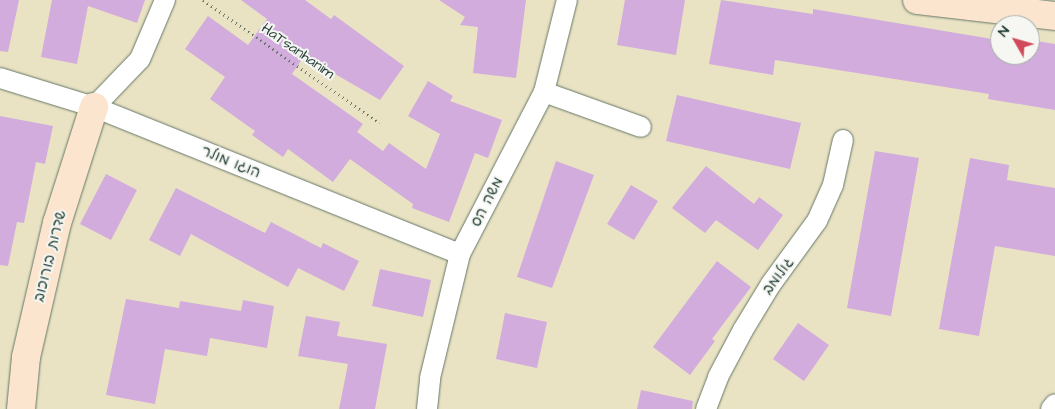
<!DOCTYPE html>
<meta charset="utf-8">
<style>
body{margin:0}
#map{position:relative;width:1055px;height:409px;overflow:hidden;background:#e9e3c4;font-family:"Architects Daughter","Playpen Sans Hebrew",sans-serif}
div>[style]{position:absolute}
.building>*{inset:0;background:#d2acdc}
.path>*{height:3px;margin-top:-1.5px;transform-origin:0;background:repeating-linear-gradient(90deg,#676 0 1px,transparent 0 5px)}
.roads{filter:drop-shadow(0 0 1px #676) drop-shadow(0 0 1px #676)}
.street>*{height:20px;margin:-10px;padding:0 10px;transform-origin:10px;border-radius:10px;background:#fff}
.secondary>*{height:28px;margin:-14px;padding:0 14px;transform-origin:14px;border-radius:14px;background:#fbe5cf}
span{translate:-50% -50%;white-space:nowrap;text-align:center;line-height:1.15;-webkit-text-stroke:4px #f6f6f2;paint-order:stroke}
.street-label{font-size:15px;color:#1f3d34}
.north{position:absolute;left:990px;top:15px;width:50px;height:50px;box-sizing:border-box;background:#f6f6f2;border:1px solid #a0aca6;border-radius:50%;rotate:308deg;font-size:14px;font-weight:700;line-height:20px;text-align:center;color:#1f3d34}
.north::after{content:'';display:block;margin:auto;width:18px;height:22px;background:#d1495b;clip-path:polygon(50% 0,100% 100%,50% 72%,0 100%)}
</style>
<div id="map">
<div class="building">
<i style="clip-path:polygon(0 0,19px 0,8px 52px,0 51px)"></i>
<i style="clip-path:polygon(52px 0,145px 0,137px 23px,88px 6px,77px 64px,41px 57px)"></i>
<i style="clip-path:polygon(241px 0,305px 0,331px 19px,334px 15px,404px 66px,380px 100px,304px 56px,292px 74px,363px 124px,357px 132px,383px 151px,389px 143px,426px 169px,440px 134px,408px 116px,428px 81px,453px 96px,450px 101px,502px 120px,488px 158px,475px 153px,449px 222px,412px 208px,413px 204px,350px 159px,333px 182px,288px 149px,283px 157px,252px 135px,255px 131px,210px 99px,225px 77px,185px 49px,208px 16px,248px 45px,267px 19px)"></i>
<i style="clip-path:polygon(439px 0,526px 0,516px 78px,473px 73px,478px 27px,460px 25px,465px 17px)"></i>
<i style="clip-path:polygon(625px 0,685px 0,676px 55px,617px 45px)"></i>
<i style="clip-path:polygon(721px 0,813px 14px,813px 9px,998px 40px,1000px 35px,1000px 55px,1030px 55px,1030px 40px,1055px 44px,1055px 110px,988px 99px,989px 94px,775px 60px,773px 75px,709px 64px)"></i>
<i style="clip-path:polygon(677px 95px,801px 123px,790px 169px,666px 141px)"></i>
<i style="clip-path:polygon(0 116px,53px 126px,45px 164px,36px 162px,24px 223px,17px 222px,8px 266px,0 265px)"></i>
<i style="clip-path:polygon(875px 151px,919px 158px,891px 316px,847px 308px)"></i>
<i style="clip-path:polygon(970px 158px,1009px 165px,1007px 180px,1055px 188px,1055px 256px,995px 246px,979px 336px,939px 329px)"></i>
<i style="clip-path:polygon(556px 161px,594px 175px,552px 288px,517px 277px)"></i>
<i style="clip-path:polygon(706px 166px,754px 204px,759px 197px,783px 215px,758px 250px,716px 220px,705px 233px,672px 208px)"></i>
<i style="clip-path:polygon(106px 174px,137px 190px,111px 240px,80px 224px)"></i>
<i style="clip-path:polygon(631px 185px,658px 201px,634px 240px,607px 224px)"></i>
<i style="clip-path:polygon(176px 188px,265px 233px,271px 222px,321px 248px,323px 243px,359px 261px,344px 291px,298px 268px,288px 287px,191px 234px,180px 256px,149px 240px)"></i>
<i style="clip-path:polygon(717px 261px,751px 287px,712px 339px,715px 341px,690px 375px,653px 347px)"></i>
<i style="clip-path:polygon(380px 269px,431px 280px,423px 317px,372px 306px)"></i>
<i style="clip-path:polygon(126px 299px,179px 308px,180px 301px,241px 311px,243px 300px,274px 306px,267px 348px,210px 338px,207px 356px,165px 349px,155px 404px,106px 395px)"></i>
<i style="clip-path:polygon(505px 313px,547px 322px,537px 368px,496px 359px)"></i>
<i style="clip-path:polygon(306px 316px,340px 322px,337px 336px,387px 344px,375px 409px,339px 409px,348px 364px,298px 356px)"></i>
<i style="clip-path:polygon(798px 323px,829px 345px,804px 381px,773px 359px)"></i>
<i style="clip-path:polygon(641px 390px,693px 401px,692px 409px,637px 409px)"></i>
</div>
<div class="path">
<i style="left:203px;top:0;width:215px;rotate:34.9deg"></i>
</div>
<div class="roads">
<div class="street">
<i style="left:0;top:78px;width:98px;rotate:17.1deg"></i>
<i style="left:94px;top:107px;width:394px;rotate:21.9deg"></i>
<i style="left:544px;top:92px;width:103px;rotate:19.8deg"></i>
<i style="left:94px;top:107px;width:66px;rotate:-46.2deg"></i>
<i style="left:140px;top:59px;width:64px;rotate:-67deg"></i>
<i style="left:427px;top:409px;width:31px;rotate:-84deg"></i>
<i style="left:430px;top:378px;width:128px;rotate:-76.4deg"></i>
<i style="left:460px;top:254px;width:182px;rotate:-62.6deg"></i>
<i style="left:544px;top:92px;width:95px;rotate:-76deg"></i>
<i style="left:706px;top:409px;width:34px;rotate:-69deg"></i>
<i style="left:718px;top:377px;width:53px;rotate:-62deg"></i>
<i style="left:743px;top:330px;width:54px;rotate:-58.7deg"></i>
<i style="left:771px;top:284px;width:78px;rotate:-53.9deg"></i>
<i style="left:817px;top:221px;width:39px;rotate:-66deg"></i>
<i style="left:833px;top:185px;width:46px;rotate:-77.5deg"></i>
<i style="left:1051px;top:409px;width:6px;rotate:-51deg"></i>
</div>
<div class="secondary">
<i style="left:917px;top:0;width:139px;rotate:6.6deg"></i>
<i style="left:21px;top:409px;width:52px;rotate:-84.5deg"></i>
<i style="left:26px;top:357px;width:138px;rotate:-77deg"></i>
<i style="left:57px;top:223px;width:122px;rotate:-72.3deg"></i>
</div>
</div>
<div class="street-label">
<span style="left:298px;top:51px;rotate:35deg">HaTsanhanim</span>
<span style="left:231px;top:162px;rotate:22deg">הוגו מולר</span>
<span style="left:487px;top:202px;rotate:-63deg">משה הס</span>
<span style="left:50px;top:256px;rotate:-76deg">שדרות בורוכוב</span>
<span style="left:778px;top:276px;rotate:-54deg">גולומב</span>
</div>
<div class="north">N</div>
</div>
